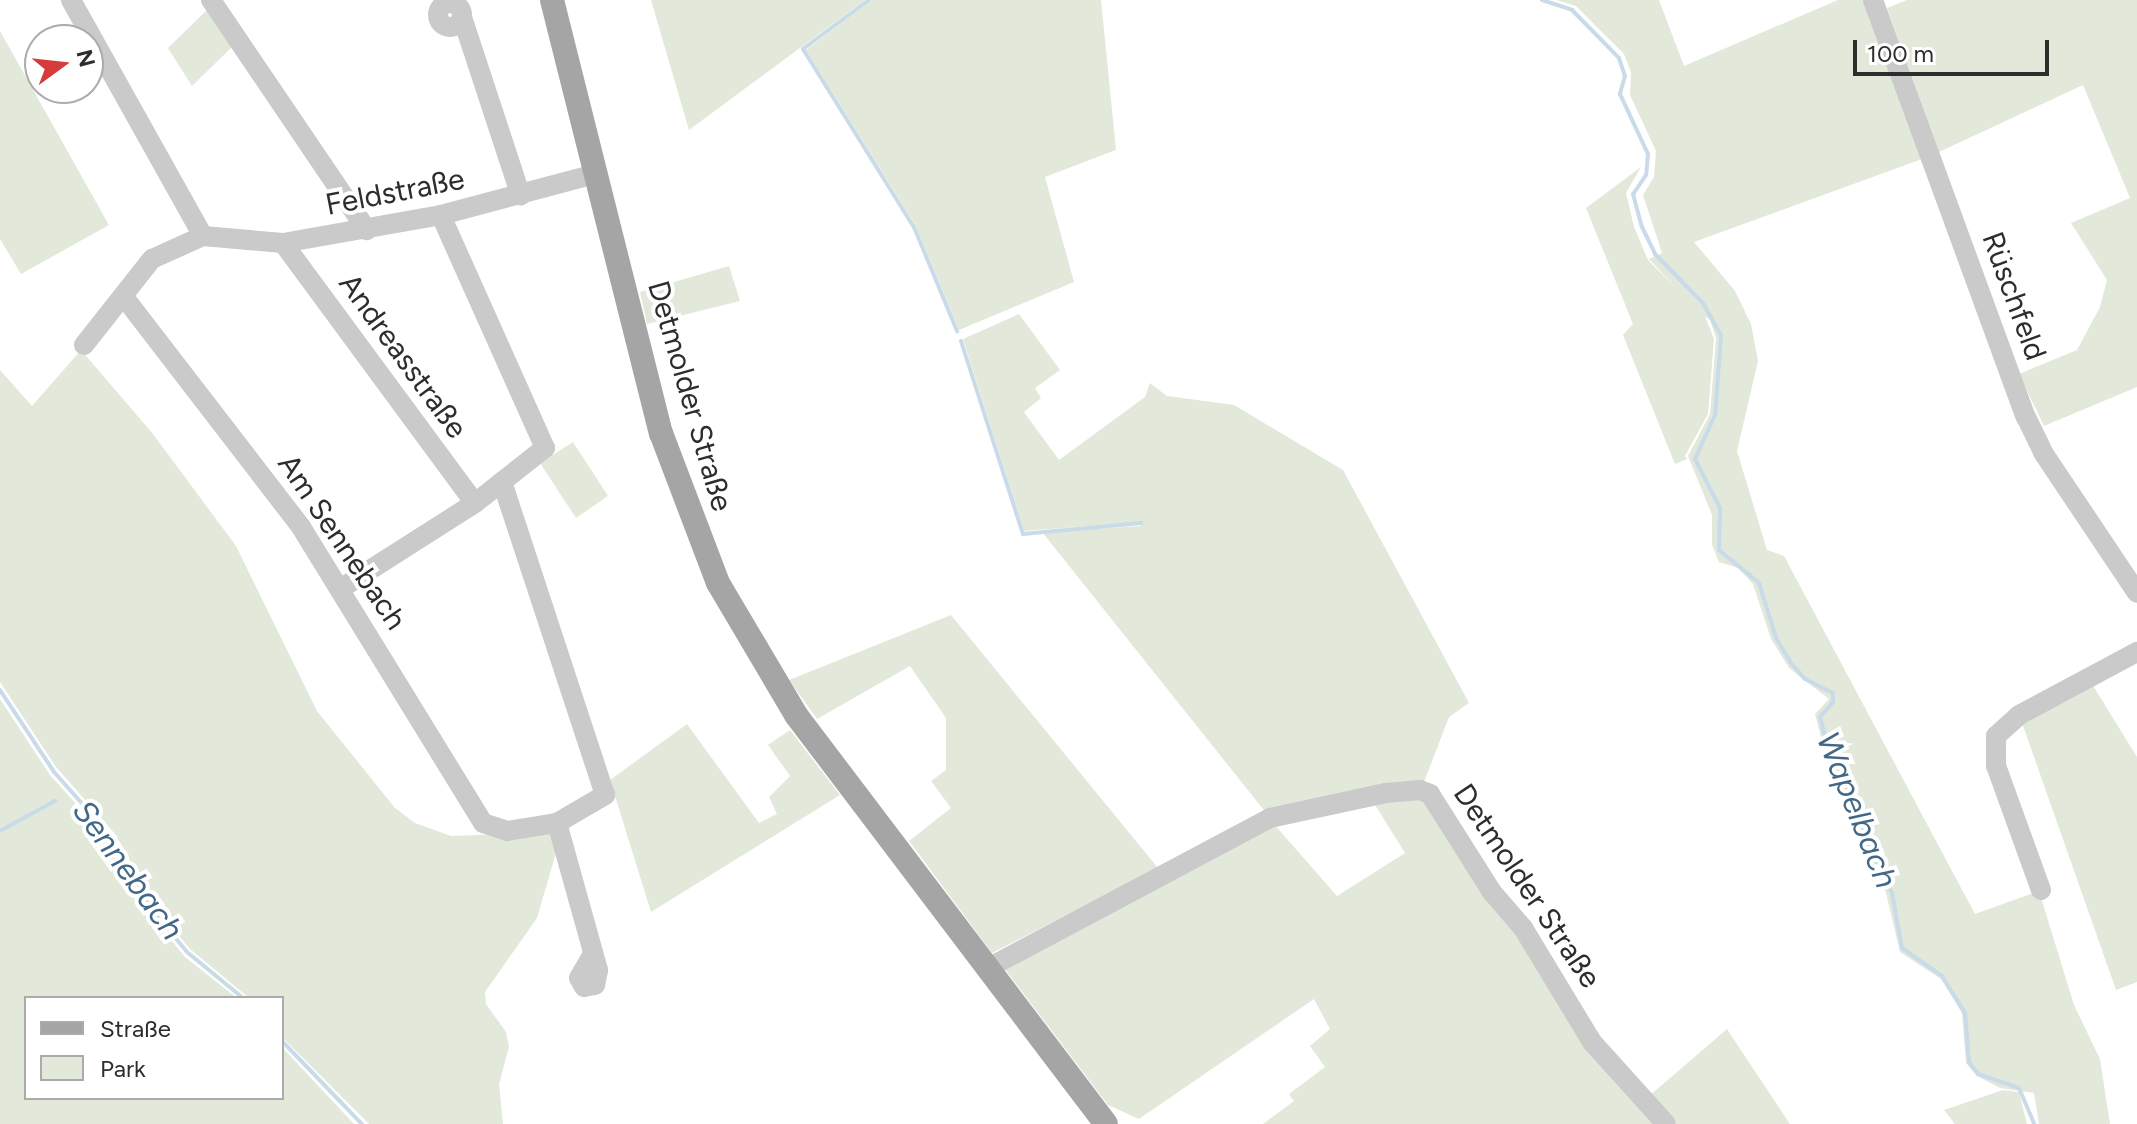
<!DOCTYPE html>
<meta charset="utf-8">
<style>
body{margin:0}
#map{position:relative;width:2137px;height:1124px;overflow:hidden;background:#fff;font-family:Figtree,sans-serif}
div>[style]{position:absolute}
.green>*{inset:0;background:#e2e9db}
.stream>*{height:4px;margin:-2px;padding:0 2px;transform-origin:2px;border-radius:2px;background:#c9dae8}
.minor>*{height:20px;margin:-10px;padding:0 10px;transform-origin:10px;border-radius:10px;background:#cacaca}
.minor>.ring{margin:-10px;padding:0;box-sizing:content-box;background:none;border:20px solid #cacaca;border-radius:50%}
.major>*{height:24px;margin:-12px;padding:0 12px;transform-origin:12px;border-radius:12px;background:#a5a5a5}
span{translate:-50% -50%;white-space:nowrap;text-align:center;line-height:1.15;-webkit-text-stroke:8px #fff;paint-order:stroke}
.street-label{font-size:30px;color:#2d2d2d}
.water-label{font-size:32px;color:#426888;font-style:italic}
.legend{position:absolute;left:24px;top:996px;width:260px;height:104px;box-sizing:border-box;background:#fff;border:2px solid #ababab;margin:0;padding:10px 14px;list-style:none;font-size:24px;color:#2d2d2d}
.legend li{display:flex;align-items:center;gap:16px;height:40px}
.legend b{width:40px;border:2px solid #ababab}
.north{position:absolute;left:24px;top:24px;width:80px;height:80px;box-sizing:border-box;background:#fff;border:2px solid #ababab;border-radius:50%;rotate:75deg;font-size:22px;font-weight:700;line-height:32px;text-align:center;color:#2d2d2d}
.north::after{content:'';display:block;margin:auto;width:28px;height:36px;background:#d73c3d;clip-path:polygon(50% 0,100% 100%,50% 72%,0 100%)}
.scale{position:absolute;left:1853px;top:40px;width:196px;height:36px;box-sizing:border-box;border:4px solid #2d2d2d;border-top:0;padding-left:10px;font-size:24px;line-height:28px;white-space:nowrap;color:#2d2d2d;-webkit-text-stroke:6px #fff;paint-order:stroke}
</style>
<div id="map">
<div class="green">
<i style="clip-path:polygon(651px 0,865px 0,689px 130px)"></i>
<i style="clip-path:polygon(872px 0,1101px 0,1116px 150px,1045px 177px,1074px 282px,959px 330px,916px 226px,806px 50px)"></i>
<i style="clip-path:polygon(1557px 0,1659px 0,1684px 66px,1838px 0,1864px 0,1922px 159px,1694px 242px,1735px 291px,1751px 324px,1758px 361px,1737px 451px,1767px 550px,1784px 556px,1975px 914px,2039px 891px,2074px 1005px,2100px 1059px,2110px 1124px,2039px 1124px,2034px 1093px,2000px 1088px,1977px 1076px,1966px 1063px,1962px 1013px,1941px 979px,1900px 952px,1886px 893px,1858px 835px,1860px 810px,1830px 772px,1815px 714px,1829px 699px,1789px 668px,1771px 639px,1753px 584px,1738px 568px,1719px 562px,1712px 545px,1712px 515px,1688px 456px,1710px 414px,1716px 338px,1710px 320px,1705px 316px,1714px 339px,1708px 414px,1685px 456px,1687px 459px,1675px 464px,1623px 335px,1633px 324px,1586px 208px,1641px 167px,1626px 193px,1634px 227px,1648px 260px,1677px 289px,1649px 259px,1662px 253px,1643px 195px,1654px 177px,1656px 151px,1630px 95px,1631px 72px,1624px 54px,1576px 6px)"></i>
<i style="clip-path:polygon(1907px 0,2137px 0,2137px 387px,2044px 426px,2019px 374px,2077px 350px,2100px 307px,2107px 280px,2071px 223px,2130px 198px,2083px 85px,1939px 152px,1887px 8px)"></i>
<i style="clip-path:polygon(209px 8px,234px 45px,192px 86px,168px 48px)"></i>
<i style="clip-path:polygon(0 31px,109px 225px,21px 274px,0 239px)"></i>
<i style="clip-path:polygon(729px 266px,740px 301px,647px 324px,640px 292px)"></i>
<i style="clip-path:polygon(1019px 314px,1060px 370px,1035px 388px,1041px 398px,1024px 412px,1059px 460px,1145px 397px,1150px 383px,1167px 396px,1234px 405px,1343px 470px,1469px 703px,1449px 717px,1424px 782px,1267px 814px,1042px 532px,1141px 526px,1142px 522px,1024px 531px,963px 339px)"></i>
<i style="clip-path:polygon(81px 350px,153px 434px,236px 546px,317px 711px,395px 808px,415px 823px,451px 836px,551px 832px,558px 846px,537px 918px,485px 992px,486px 1004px,506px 1032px,509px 1047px,499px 1084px,503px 1124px,369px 1124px,282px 1037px,282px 998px,249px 998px,190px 949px,155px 908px,116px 835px,56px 767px,0 682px,0 370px,32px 406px)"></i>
<i style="clip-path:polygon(573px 442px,608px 496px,576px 518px,540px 463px)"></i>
<i style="clip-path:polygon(951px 615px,1158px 868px,992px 953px,909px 841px,951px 808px,931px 781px,946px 770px,946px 718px,910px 666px,817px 719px,789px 680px)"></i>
<i style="clip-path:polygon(2092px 684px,2137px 757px,2137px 982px,2116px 990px,2021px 720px)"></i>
<i style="clip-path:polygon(0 699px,50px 775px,107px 838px,150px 914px,185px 957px,237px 998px,26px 998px,26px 1098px,282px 1098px,282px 1047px,354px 1124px,0 1124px,0 833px,56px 802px,0 829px)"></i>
<i style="clip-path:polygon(687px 724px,759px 823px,777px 814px,769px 797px,790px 776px,768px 745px,790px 730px,840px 795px,651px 912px,610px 780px)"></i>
<i style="clip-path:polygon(1419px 795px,1659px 1124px,1263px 1124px,1294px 1101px,1289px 1094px,1325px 1067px,1310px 1046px,1330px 1029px,1314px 999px,1139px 1119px,1108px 1105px,1001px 964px,1273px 823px,1337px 896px,1405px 853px,1372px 800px)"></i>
<i style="clip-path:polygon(1727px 1029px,1790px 1124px,1673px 1124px,1648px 1097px)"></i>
<i style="clip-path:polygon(2003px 1090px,2019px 1092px,2027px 1124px,1955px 1124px,1944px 1110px)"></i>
</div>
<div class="stream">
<i style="left:869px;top:0;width:82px;rotate:143.4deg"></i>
<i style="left:803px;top:49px;width:210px;rotate:58.1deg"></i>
<i style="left:914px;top:227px;width:113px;rotate:67.5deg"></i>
<i style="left:1542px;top:0;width:32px;rotate:18deg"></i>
<i style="left:1572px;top:10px;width:67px;rotate:45.6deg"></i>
<i style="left:1619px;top:58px;width:19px;rotate:72deg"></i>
<i style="left:1625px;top:76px;width:19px;rotate:106deg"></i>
<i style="left:1620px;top:94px;width:66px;rotate:65deg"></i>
<i style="left:1648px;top:154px;width:21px;rotate:95deg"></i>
<i style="left:1646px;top:175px;width:23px;rotate:124deg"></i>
<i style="left:1633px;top:194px;width:34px;rotate:75deg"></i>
<i style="left:1642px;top:227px;width:30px;rotate:64deg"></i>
<i style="left:1655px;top:254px;width:69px;rotate:45.6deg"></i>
<i style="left:1703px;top:303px;width:38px;rotate:61deg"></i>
<i style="left:1721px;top:336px;width:79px;rotate:94.3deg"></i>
<i style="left:1715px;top:415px;width:48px;rotate:114.4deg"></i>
<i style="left:1695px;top:459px;width:55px;rotate:63deg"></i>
<i style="left:1720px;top:508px;width:42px;rotate:91.4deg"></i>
<i style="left:1719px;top:550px;width:52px;rotate:39.5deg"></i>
<i style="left:1759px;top:583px;width:58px;rotate:72.8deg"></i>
<i style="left:1776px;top:638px;width:29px;rotate:59deg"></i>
<i style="left:1791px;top:663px;width:21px;rotate:49deg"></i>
<i style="left:1805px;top:679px;width:31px;rotate:27deg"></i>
<i style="left:1833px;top:693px;width:9px;rotate:90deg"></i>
<i style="left:1833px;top:702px;width:20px;rotate:131deg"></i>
<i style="left:1820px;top:717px;width:55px;rotate:75.2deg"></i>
<i style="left:1834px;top:770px;width:46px;rotate:52.9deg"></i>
<i style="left:1862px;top:807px;width:28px;rotate:86deg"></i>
<i style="left:1864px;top:835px;width:64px;rotate:64.2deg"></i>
<i style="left:1892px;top:893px;width:56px;rotate:79.7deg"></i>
<i style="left:1902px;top:948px;width:49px;rotate:35deg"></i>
<i style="left:1942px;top:976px;width:44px;rotate:58.1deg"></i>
<i style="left:1965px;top:1013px;width:49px;rotate:85.3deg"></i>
<i style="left:1969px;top:1062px;width:15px;rotate:53deg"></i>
<i style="left:1978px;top:1074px;width:43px;rotate:18.9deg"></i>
<i style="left:2019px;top:1088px;width:39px;rotate:67deg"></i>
<i style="left:961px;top:341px;width:203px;rotate:72.2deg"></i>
<i style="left:1023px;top:534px;width:119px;rotate:-5.3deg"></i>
<i style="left:0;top:690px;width:98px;rotate:56.6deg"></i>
<i style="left:54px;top:772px;width:87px;rotate:48.3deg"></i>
<i style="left:112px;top:837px;width:85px;rotate:61deg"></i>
<i style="left:153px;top:911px;width:53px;rotate:50.3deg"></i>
<i style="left:187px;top:952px;width:72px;rotate:39.4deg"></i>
<i style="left:0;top:831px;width:63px;rotate:-28.6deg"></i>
<i style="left:282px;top:1041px;width:115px;rotate:46.1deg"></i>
</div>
<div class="minor">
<i style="left:71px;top:0;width:270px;rotate:60.8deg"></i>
<i style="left:203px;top:236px;width:80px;rotate:5deg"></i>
<i style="left:283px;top:243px;width:160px;rotate:-10deg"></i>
<i style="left:441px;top:215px;width:159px;rotate:-14.9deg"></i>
<i style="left:211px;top:0;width:278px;rotate:55.9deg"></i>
<i style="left:1873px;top:0;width:444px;rotate:69.9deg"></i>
<i style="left:2026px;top:417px;width:41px;rotate:64.1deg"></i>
<i style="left:2044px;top:454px;width:167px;rotate:56.2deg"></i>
<i class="ring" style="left:438px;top:3px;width:4px;height:4px"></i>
<i style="left:462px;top:17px;width:188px;rotate:71.8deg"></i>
<i style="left:283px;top:243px;width:323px;rotate:53.6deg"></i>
<i style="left:124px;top:297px;width:290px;rotate:52.4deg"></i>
<i style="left:301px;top:527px;width:347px;rotate:58.4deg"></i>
<i style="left:483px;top:823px;width:25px;rotate:18deg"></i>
<i style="left:507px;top:831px;width:51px;rotate:-9.1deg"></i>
<i style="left:557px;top:823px;width:56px;rotate:-30.3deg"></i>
<i style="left:605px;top:795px;width:330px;rotate:-108.2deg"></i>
<i style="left:84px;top:345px;width:110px;rotate:-51.7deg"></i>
<i style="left:152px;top:259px;width:56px;rotate:-24.3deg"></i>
<i style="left:340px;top:589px;width:160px;rotate:-32.5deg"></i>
<i style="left:475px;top:503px;width:89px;rotate:-38.2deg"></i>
<i style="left:545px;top:448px;width:255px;rotate:-114.1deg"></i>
<i style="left:557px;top:823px;width:153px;rotate:74.4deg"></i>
<i style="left:598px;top:970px;width:15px;rotate:101deg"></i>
<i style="left:595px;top:985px;width:11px;rotate:170deg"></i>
<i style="left:584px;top:987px;width:10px;rotate:-119deg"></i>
<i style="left:579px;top:978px;width:28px;rotate:-60deg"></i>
<i style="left:2041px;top:890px;width:132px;rotate:-109.9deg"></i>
<i style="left:1996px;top:766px;width:30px;rotate:-90deg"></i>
<i style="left:1996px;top:736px;width:31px;rotate:-42deg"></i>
<i style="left:2019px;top:715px;width:134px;rotate:-28.1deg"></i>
<i style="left:988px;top:968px;width:319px;rotate:-28deg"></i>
<i style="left:1270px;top:818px;width:119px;rotate:-12.2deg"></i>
<i style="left:1386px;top:793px;width:34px;rotate:-5deg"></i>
<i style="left:1420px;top:790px;width:11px;rotate:22deg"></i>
<i style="left:1430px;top:794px;width:116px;rotate:57.7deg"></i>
<i style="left:1492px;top:892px;width:48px;rotate:49.3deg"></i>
<i style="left:1523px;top:928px;width:133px;rotate:58.8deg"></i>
<i style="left:1592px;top:1042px;width:110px;rotate:47.9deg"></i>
</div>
<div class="major">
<i style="left:552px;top:0;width:447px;rotate:75.9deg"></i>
<i style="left:661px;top:433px;width:160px;rotate:69.2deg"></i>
<i style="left:718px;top:583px;width:153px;rotate:59.4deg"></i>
<i style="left:796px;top:715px;width:513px;rotate:52.84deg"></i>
</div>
<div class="street-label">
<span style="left:395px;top:192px;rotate:-11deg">Feldstraße</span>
<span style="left:2014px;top:296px;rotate:70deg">Rüschfeld</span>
<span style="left:403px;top:356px;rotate:54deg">Andreasstraße</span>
<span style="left:690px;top:396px;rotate:74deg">Detmolder Straße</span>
<span style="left:342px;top:542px;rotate:56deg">Am Sennebach</span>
<span style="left:1527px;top:886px;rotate:56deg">Detmolder Straße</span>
</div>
<div class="water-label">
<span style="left:1857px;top:810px;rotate:68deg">Wapelbach</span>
<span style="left:128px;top:870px;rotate:54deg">Sennebach</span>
</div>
<ul class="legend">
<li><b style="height:10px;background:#a5a5a5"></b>Straße</li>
<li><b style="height:22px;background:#e2e9db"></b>Park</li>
</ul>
<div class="north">N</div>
<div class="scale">100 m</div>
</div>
